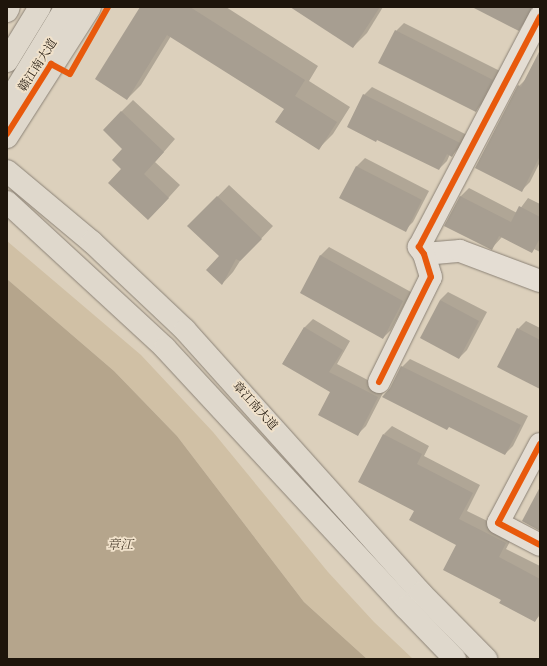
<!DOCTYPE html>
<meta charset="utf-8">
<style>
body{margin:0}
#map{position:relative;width:547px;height:666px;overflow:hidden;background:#dcd0bc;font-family:Vollkorn,"Noto Serif SC",serif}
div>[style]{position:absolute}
.green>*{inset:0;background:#d0c0a5}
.water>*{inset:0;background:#b5a58c}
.shadow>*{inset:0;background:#0003}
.building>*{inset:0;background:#a79e91}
.roads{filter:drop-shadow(0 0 1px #8b8276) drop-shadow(0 0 1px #8b8276)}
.minor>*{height:22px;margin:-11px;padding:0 11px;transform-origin:11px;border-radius:11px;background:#e4ddd3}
.major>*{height:22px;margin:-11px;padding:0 11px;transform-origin:11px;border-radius:11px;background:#dfd8cc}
.cycleway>*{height:6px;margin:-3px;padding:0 3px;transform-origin:3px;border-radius:3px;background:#e8590c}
span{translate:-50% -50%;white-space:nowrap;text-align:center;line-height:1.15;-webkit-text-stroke:3.5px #f1e2cb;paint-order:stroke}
.street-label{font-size:12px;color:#1e150b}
.water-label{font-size:13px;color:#544736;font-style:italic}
.frame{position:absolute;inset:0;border:8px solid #1e150b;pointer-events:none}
</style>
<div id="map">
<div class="green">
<i style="clip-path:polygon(7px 241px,141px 355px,213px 432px,328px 572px,374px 622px,413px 659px,367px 659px,304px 602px,177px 436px,114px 371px,7px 279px)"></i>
</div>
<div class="water">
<i style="clip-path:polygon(7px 279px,114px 371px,177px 436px,304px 602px,367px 659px,7px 659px)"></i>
</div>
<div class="shadow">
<i style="clip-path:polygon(141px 7px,226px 7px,318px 66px,309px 81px,350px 107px,333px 134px,319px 148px,285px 108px,171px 36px,141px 85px,127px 99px)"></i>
<i style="clip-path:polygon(292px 7px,383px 7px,367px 33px,353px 47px)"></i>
<i style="clip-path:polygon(476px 7px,534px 7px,527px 21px,519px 29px)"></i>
<i style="clip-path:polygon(404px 23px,500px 71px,484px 102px,476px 110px,396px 31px)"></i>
<i style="clip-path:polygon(540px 52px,540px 162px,530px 182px,522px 190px,519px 86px,527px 78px)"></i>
<i style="clip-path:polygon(372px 87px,467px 135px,460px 147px,452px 155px,450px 154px,447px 161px,439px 169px,364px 95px)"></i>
<i style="clip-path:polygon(133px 100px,175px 139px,155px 162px,180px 185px,160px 207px,123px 169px,124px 149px,121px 112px)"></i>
<i style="clip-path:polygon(365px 158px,429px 191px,413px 222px,405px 230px,341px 197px,357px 166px)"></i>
<i style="clip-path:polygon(229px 185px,273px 226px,240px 261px,233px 272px,222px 284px,220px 256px,189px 226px)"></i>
<i style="clip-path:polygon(469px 188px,517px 213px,528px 198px,540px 204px,540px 252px,534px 249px,532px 252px,502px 237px,492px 248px,446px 225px,461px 196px)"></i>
<i style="clip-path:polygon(329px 247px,411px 292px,391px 330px,383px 338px,302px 293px,321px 255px)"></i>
<i style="clip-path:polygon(448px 292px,487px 312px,467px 350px,459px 358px,440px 300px)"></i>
<i style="clip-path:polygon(313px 319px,350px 341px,337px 364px,385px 389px,366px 426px,358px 434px,331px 392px,283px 363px,305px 327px)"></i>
<i style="clip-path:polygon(526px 321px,540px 328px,540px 382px,518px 329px)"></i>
<i style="clip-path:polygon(410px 359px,528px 416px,513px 446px,505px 454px,391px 388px,402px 367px)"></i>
<i style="clip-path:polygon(392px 426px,429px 446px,424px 456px,480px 485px,467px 511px,514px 534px,506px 549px,540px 566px,540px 615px,535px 621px,502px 600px,457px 544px,416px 510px,384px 434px)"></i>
</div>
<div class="building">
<i style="clip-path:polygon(140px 7px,190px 7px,305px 80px,295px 96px,337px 122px,319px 150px,275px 122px,284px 109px,167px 35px,127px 100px,95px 79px)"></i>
<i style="clip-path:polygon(290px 7px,380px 7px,353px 48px)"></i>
<i style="clip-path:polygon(472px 7px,533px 7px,519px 31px)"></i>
<i style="clip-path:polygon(395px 30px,493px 80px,476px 112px,378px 63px)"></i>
<i style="clip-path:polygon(540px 50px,540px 156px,522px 192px,475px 168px,518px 85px,521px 87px)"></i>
<i style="clip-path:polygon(363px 94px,460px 143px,452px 157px,447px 154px,439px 170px,377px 140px,376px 142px,347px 127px)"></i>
<i style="clip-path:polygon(121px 111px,164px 152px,144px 174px,169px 198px,148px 220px,108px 183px,121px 169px,112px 160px,122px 149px,103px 130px)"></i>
<i style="clip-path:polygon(356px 166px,422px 200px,406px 232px,339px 198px)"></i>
<i style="clip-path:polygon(217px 196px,262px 239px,240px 261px,236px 259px,222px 285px,206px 270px,219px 256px,187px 226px)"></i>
<i style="clip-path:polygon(460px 196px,511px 222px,519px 206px,540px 217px,540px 238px,532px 253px,499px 236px,492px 250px,444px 226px)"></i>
<i style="clip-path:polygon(320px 255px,403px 301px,383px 339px,300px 293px)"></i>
<i style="clip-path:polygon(440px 300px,479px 321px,459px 359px,420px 338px)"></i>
<i style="clip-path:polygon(304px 327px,343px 350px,329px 372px,378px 397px,358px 436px,318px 415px,330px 392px,282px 364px)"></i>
<i style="clip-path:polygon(517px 328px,540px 340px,540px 389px,497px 367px)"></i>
<i style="clip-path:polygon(401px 366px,521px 425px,505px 455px,449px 427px,447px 430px,382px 397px,390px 388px)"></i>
<i style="clip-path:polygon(383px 434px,422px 454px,417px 464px,473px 493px,459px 519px,506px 543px,499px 557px,540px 579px,540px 612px,535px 622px,499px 603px,501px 600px,443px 570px,456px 545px,409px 520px,414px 511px,358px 482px)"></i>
<i style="clip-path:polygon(540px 487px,540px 531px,522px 521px)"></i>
</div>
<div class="roads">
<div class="minor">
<i style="left:424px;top:254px;width:36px;rotate:-5deg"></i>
<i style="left:460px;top:251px;width:85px;rotate:20.6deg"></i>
<i style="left:379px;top:382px;width:117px;rotate:-63.7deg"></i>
<i style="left:431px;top:277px;width:24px;rotate:-107deg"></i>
<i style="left:424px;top:254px;width:9px;rotate:-126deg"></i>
<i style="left:419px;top:247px;width:260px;rotate:-62.3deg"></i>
<i style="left:540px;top:444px;width:89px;rotate:118deg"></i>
<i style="left:498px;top:523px;width:47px;rotate:27.6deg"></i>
</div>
<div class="major">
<i style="left:7px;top:11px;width:4px;rotate:-63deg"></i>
<i style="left:7px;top:61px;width:63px;rotate:-58.6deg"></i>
<i style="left:7px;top:104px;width:114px;rotate:-58.7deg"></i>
<i style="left:7px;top:137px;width:154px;rotate:-57.4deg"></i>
<i style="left:7px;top:171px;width:111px;rotate:39.9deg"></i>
<i style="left:92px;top:242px;width:128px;rotate:43.4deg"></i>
<i style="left:185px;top:330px;width:353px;rotate:48.1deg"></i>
<i style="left:421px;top:593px;width:93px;rotate:45.4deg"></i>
<i style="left:7px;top:202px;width:215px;rotate:42.7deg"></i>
<i style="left:165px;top:348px;width:353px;rotate:47.2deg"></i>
<i style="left:405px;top:607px;width:72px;rotate:46.1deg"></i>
</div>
</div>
<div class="cycleway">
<i style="left:7px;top:134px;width:83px;rotate:-57.8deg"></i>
<i style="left:51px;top:64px;width:21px;rotate:28deg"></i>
<i style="left:70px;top:74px;width:77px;rotate:-60.4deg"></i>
<i style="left:379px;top:382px;width:117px;rotate:-63.7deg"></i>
<i style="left:431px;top:277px;width:24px;rotate:-107deg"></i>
<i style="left:424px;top:254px;width:9px;rotate:-126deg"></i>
<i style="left:419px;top:247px;width:260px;rotate:-62.3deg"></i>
<i style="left:540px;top:444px;width:89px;rotate:118deg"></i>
<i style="left:498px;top:523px;width:47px;rotate:27.6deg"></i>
</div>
<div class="street-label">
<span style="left:39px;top:66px;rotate:-57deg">赣江南大道</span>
<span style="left:254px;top:407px;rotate:48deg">章江南大道</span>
</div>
<div class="water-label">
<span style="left:120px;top:546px">章江</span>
</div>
<div class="frame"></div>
</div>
